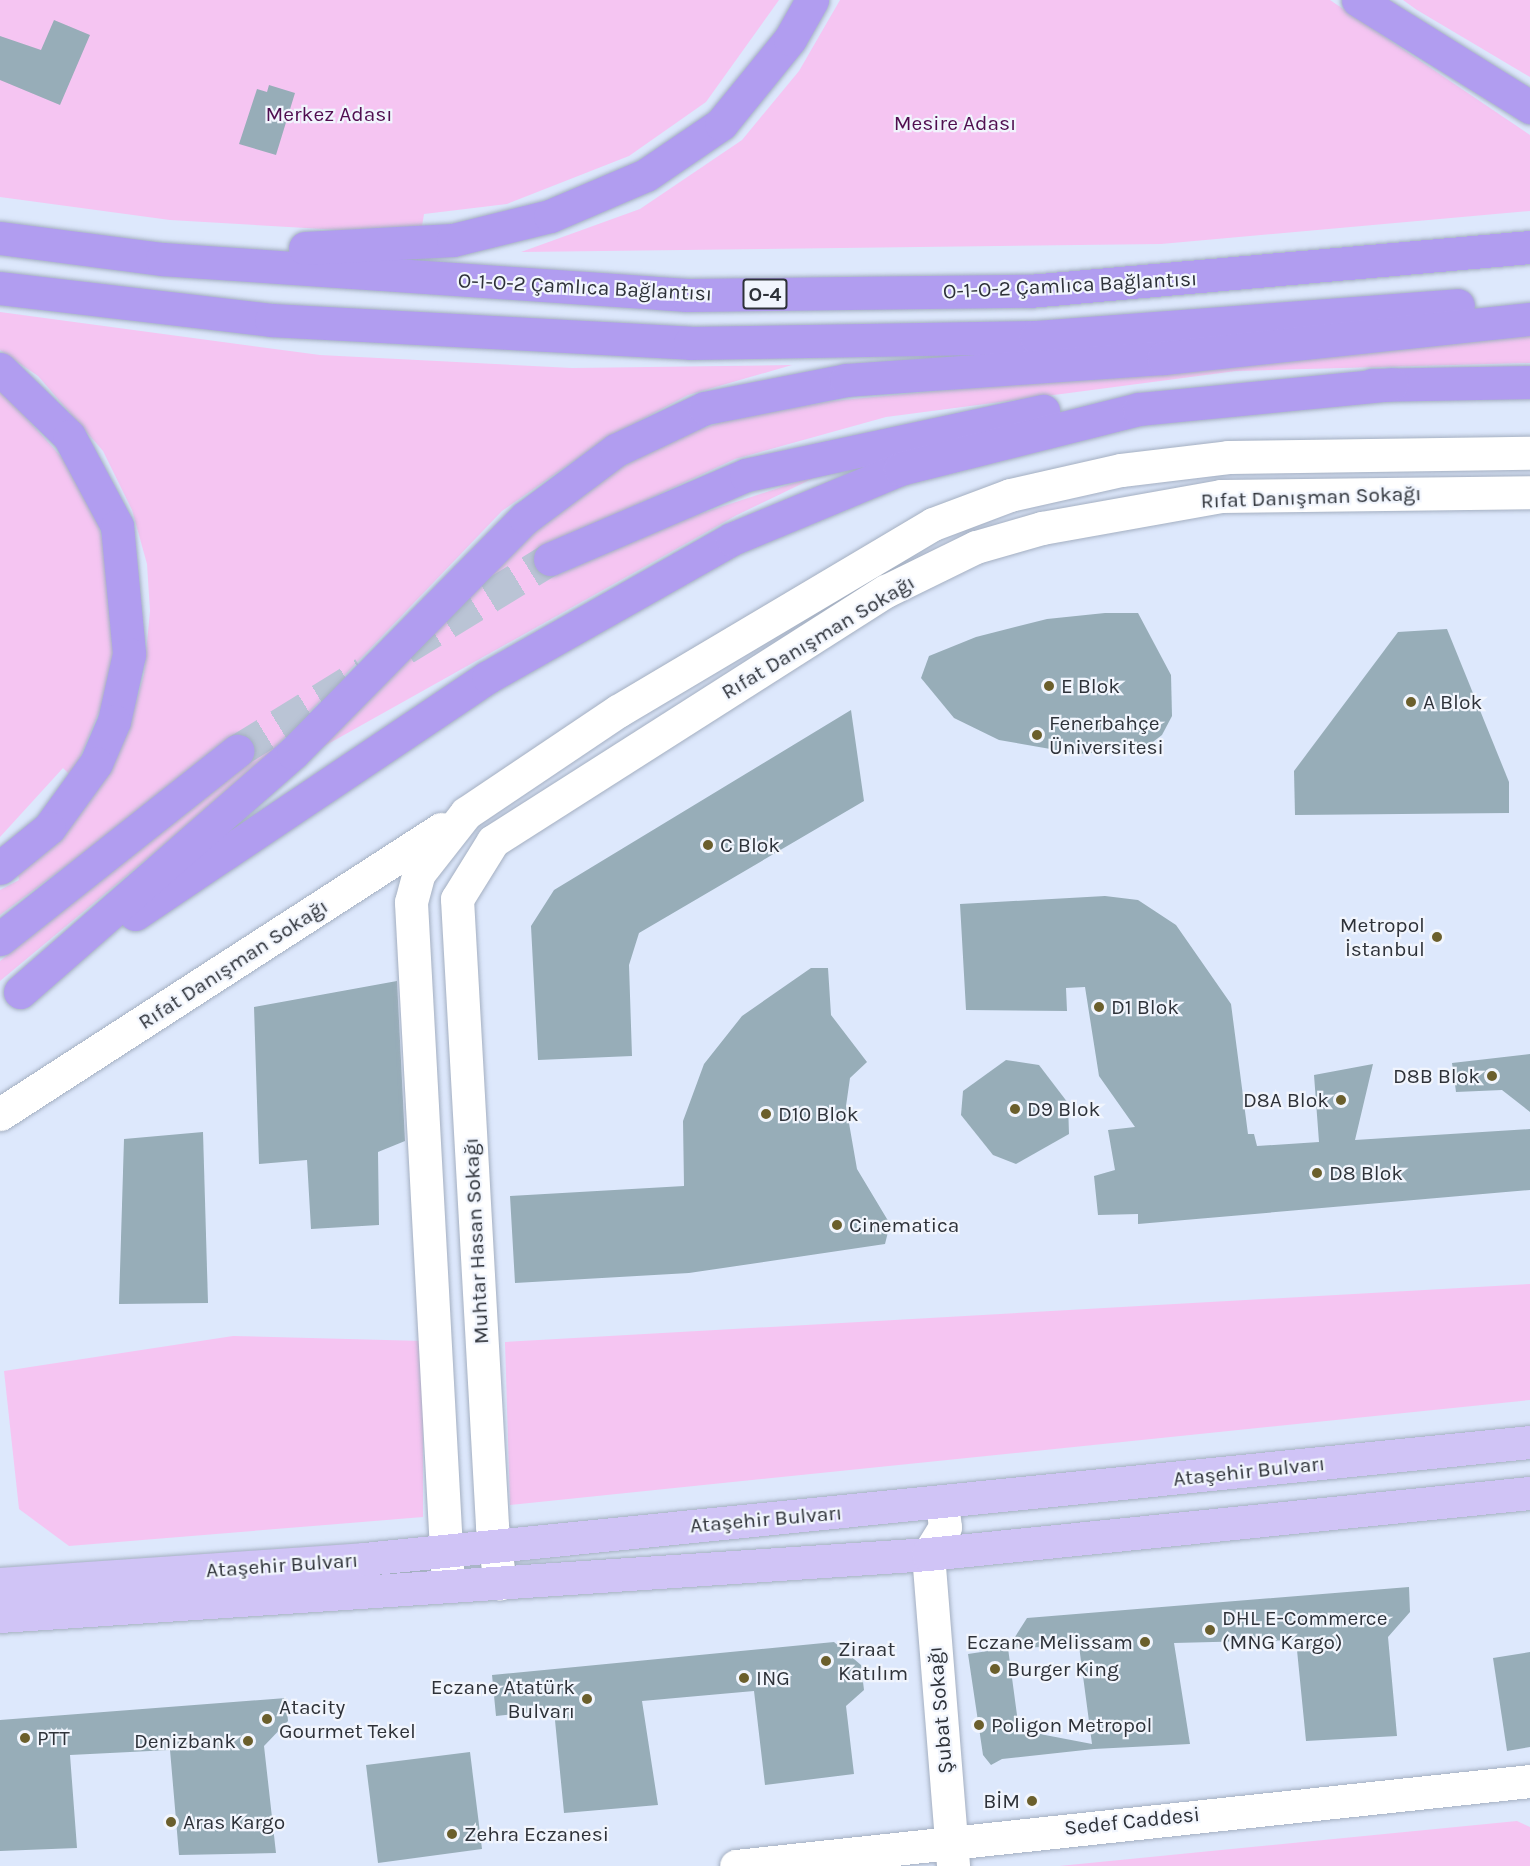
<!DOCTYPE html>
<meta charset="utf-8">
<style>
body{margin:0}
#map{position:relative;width:1530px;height:1866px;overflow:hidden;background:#dde8fc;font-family:Karla,sans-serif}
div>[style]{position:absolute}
.green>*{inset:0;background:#f5c5f2}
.building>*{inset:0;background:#97adb8}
.highway-tunnel>*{height:33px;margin-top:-16.5px;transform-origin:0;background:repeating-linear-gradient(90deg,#bac4d5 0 33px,transparent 0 49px)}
.roads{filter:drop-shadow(0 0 2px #a4afc1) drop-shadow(0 0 2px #a4afc1)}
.minor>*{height:33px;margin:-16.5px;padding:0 16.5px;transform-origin:16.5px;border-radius:16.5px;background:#fff}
.major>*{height:33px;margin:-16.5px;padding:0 16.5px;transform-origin:16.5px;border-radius:16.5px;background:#d0c4f6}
.highway>*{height:33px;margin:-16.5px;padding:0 16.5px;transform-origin:16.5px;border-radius:16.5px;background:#b19df0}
.dots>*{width:16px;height:16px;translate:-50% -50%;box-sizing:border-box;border:3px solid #f1f5fd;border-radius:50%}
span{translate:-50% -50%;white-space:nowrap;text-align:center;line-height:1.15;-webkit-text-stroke:4.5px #f1f5fd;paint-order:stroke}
.shield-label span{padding:2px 4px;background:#f1f5fd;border:2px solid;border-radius:4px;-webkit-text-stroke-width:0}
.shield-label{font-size:20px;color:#2e3239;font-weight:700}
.park-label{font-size:21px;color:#500e50}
.street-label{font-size:21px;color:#2e3239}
.poi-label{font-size:21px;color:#2e3239}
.left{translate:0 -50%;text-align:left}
.right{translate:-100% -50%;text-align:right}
</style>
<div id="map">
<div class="green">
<i style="clip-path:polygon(0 0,779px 0,706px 102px,629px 156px,507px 204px,424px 214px,422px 226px,340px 230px,170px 220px,0 197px)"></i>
<i style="clip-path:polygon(840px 0,1330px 0,1530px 135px,1530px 211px,1161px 244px,521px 252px,640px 209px,742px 140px,799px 71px)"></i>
<i style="clip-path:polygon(1403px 0,1530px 0,1530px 77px,1417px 10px)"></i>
<i style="clip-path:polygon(0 312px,320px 355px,572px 368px,792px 365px,688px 395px,607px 438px,502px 511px,254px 770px,0 981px,0 961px,247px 763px,167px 791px,0 915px,0 890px,19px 880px,18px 873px,92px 798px,128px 732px,144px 674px,150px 611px,147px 564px,132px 510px,103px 451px,38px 376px,0 350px)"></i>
<i style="clip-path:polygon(1530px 334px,1530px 363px,1236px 371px,886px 417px,735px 459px,543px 548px,560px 574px,669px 524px,824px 473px,737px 515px,319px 749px,569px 498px,668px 440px,734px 418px,832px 401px)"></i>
<i style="clip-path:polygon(0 389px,75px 472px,96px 515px,108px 562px,114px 649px,107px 693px,72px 777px,63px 768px,0 837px)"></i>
<i style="clip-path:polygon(1530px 1284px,1530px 1400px,510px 1505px,505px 1342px)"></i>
<i style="clip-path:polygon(233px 1336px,423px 1341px,423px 1517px,69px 1546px,19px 1509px,4px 1371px)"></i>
<i style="clip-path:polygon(1517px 1821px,1530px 1827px,1530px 1866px,1059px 1866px)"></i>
</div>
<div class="building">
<i style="clip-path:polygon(54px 20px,90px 35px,60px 105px,0 80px,0 36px,41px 50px)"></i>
<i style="clip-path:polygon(269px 85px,295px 93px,276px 155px,239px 144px,257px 89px,267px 92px)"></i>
<i style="clip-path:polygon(1105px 613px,1138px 613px,1171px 675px,1172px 716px,1162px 735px,1145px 748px,1079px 754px,999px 740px,954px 718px,921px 678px,929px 656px,976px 637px,1047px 619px)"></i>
<i style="clip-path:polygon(1447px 629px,1509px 782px,1509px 813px,1295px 815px,1294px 771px,1398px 632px)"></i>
<i style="clip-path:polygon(851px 710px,864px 801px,639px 933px,629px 965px,632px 1056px,538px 1060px,531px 926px,554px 890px)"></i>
<i style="clip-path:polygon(1105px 896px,1138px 900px,1176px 925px,1231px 1004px,1248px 1134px,1254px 1134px,1257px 1146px,1319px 1142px,1314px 1075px,1373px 1064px,1355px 1140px,1530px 1129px,1530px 1190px,1138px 1224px,1138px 1214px,1098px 1215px,1094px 1176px,1115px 1170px,1108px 1130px,1135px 1127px,1099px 1076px,1085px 987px,1066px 988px,1067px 1011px,966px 1010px,960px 904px)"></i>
<i style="clip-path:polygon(811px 968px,828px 968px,831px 1015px,867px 1062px,850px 1078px,846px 1106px,857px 1169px,890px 1224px,885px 1244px,689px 1273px,515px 1283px,510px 1196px,684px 1186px,683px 1121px,704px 1064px,742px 1016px)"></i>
<i style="clip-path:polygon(397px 981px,405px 1141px,378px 1152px,379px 1225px,311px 1229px,307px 1160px,259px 1164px,254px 1007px)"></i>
<i style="clip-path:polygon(1530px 1054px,1530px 1112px,1502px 1090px,1456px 1092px,1452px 1063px)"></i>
<i style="clip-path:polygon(1006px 1060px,1039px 1065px,1068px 1103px,1069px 1134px,1016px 1164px,993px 1155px,961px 1115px,963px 1091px)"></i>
<i style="clip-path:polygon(203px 1132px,208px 1303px,119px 1304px,124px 1139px)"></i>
<i style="clip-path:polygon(evenodd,1409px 1587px,1410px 1612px,1388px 1637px,1397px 1736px,1306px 1741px,1296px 1640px,1174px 1643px,1190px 1744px,1094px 1749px,1002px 1759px,991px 1765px,983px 1755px,968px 1654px,1008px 1648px,1027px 1618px,1409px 1587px,1079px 1646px,1092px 1744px,1019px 1730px,1008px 1648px,1079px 1646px)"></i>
<i style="clip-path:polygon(834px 1642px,861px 1665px,864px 1690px,846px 1706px,854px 1774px,765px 1785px,754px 1691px,642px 1701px,658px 1805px,564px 1813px,554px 1710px,496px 1716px,492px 1675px)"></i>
<i style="clip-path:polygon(1530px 1652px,1530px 1747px,1507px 1751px,1493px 1658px)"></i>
<i style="clip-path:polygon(286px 1698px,288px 1721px,264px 1746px,276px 1853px,179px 1855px,170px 1750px,70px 1755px,77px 1848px,0 1851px,0 1720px)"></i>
<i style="clip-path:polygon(470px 1752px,482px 1849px,378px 1863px,366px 1765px)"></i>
</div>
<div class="highway-tunnel">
<i style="left:405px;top:648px;width:170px;rotate:-31.5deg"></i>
<i style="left:237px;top:751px;width:149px;rotate:-31.6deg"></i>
</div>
<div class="roads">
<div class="minor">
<i style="left:457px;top:899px;width:68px;rotate:-58.2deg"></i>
<i style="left:493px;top:841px;width:466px;rotate:-32.5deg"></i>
<i style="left:886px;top:591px;width:100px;rotate:-26.1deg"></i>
<i style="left:976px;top:547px;width:69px;rotate:-16.1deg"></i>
<i style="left:1042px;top:528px;width:182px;rotate:-10.1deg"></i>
<i style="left:1221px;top:496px;width:309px;rotate:-0.7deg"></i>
<i style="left:457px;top:899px;width:628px;rotate:86.8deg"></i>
<i style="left:492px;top:1526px;width:58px;rotate:82deg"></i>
<i style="left:0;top:1114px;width:525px;rotate:-32.87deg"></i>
<i style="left:942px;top:1503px;width:24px;rotate:83deg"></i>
<i style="left:945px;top:1527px;width:32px;rotate:122deg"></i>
<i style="left:928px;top:1554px;width:313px;rotate:85.4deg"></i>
<i style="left:448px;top:1586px;width:685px;rotate:-93.1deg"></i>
<i style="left:411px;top:902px;width:30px;rotate:-75deg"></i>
<i style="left:419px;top:873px;width:76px;rotate:-51.9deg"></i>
<i style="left:466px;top:813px;width:183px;rotate:-33.9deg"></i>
<i style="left:618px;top:711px;width:366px;rotate:-30.7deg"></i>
<i style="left:933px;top:524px;width:82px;rotate:-20.6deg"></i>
<i style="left:1010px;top:495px;width:114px;rotate:-12.7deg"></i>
<i style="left:1121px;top:470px;width:108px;rotate:-6.9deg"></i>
<i style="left:1228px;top:457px;width:302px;rotate:-0.8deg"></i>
<i style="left:736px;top:1866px;width:799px;rotate:-6.11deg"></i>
</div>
<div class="major">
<i style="left:0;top:1584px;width:365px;rotate:-3.9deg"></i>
<i style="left:364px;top:1559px;width:1172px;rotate:-5.73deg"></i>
<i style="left:0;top:1616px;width:930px;rotate:-3.82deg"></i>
<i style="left:928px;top:1554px;width:605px;rotate:-5.79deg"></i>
</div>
<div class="highway">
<i style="left:1358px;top:0;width:203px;rotate:31.9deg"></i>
<i style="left:0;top:238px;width:163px;rotate:7.4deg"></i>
<i style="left:162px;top:259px;width:526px;rotate:3.92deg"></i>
<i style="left:687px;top:295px;width:342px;rotate:-0.7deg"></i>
<i style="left:1029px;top:291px;width:503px;rotate:-5.02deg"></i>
<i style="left:305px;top:248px;width:148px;rotate:-3.1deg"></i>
<i style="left:453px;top:240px;width:100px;rotate:-13.9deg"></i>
<i style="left:550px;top:216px;width:104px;rotate:-23.1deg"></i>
<i style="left:646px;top:175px;width:91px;rotate:-34.2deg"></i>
<i style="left:721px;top:124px;width:109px;rotate:-50.9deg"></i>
<i style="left:790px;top:39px;width:45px;rotate:-60.6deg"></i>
<i style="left:0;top:288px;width:273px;rotate:6.7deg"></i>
<i style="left:271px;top:320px;width:420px;rotate:3.1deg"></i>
<i style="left:690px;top:343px;width:346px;rotate:-1deg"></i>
<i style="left:1036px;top:337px;width:423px;rotate:-4.3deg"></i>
<i style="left:0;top:369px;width:96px;rotate:44.2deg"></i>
<i style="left:69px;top:436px;width:102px;rotate:61.9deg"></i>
<i style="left:117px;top:526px;width:129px;rotate:84.6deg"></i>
<i style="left:129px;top:654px;width:69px;rotate:102.6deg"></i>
<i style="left:114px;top:721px;width:46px;rotate:113.2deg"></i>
<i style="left:96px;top:763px;width:80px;rotate:125.9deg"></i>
<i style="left:49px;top:828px;width:63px;rotate:140.8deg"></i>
<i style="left:1372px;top:385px;width:158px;rotate:-1.1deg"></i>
<i style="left:550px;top:559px;width:213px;rotate:-23.2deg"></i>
<i style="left:746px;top:475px;width:304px;rotate:-12.2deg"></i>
<i style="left:135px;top:914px;width:425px;rotate:-33.9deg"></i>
<i style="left:488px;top:677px;width:280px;rotate:-29.5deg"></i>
<i style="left:732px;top:539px;width:182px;rotate:-22.6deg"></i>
<i style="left:900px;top:469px;width:246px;rotate:-14.1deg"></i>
<i style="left:1139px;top:409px;width:254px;rotate:-5.6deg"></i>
<i style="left:0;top:939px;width:303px;rotate:-38.4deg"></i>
<i style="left:20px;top:992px;width:363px;rotate:-41.2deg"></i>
<i style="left:293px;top:753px;width:330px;rotate:-45.4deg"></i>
<i style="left:525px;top:518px;width:114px;rotate:-36.8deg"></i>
<i style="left:616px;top:450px;width:98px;rotate:-25.3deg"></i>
<i style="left:705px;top:408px;width:144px;rotate:-11.2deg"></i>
<i style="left:846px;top:380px;width:318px;rotate:-4deg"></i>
<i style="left:1163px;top:358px;width:369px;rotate:-6.1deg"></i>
</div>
</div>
<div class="dots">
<i style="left:1049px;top:686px;background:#6b5f2c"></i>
<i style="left:1411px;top:702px;background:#6b5f2c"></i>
<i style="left:1037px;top:735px;background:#6b5f2c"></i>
<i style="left:708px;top:845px;background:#6b5f2c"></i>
<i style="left:1437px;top:937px;background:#6b5f2c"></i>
<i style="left:1099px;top:1007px;background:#6b5f2c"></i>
<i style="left:1492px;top:1076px;background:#6b5f2c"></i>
<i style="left:1341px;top:1100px;background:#6b5f2c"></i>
<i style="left:1015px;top:1109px;background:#6b5f2c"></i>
<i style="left:766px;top:1114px;background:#6b5f2c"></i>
<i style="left:1317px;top:1173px;background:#6b5f2c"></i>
<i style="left:837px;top:1225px;background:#6b5f2c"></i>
<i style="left:1210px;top:1630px;background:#6b5f2c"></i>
<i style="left:1145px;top:1642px;background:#6b5f2c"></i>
<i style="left:826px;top:1661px;background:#6b5f2c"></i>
<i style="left:995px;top:1669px;background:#6b5f2c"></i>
<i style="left:744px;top:1678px;background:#6b5f2c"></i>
<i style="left:587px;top:1699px;background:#6b5f2c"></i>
<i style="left:267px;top:1719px;background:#6b5f2c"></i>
<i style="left:979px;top:1725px;background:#6b5f2c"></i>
<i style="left:25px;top:1738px;background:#6b5f2c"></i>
<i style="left:248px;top:1741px;background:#6b5f2c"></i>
<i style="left:1032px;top:1801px;background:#6b5f2c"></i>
<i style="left:171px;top:1822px;background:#6b5f2c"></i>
<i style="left:452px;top:1834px;background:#6b5f2c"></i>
</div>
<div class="shield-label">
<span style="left:765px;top:294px">O-4</span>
</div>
<div class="park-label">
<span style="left:329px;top:114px">Merkez Adası</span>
<span style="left:955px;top:123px">Mesire Adası</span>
</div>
<div class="street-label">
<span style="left:1070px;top:285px;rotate:-3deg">O-1-O-2 Çamlıca Bağlantısı</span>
<span style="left:585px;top:287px;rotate:3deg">O-1-O-2 Çamlıca Bağlantısı</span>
<span style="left:1311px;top:497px;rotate:-2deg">Rıfat Danışman Sokağı</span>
<span style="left:818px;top:637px;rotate:-31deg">Rıfat Danışman Sokağı</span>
<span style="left:233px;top:964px;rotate:-33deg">Rıfat Danışman Sokağı</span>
<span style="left:476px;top:1241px;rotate:-93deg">Muhtar Hasan Sokağı</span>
<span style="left:1249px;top:1471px;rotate:-6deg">Ataşehir Bulvarı</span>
<span style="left:766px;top:1519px;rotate:-5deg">Ataşehir Bulvarı</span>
<span style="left:282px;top:1565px;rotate:-4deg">Ataşehir Bulvarı</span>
<span style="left:940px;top:1710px;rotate:-95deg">Şubat Sokağı</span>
<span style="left:1132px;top:1821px;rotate:-6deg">Sedef Caddesi</span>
</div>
<div class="poi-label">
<span class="left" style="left:1061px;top:686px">E Blok</span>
<span class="left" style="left:1423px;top:702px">A Blok</span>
<span class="left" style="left:1049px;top:735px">Fenerbahçe<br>Üniversitesi</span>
<span class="left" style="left:720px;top:845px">C Blok</span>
<span class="right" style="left:1425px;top:937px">Metropol<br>İstanbul</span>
<span class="left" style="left:1111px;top:1007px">D1 Blok</span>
<span class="right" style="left:1480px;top:1076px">D8B Blok</span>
<span class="right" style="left:1329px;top:1100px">D8A Blok</span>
<span class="left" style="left:1027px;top:1109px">D9 Blok</span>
<span class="left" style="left:778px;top:1114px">D10 Blok</span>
<span class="left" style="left:1329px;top:1173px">D8 Blok</span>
<span class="left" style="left:849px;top:1225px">Cinematica</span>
<span class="left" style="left:1222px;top:1630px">DHL E-Commerce<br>(MNG Kargo)</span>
<span class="right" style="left:1133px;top:1642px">Eczane Melissam</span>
<span class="left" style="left:838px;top:1661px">Ziraat<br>Katılım</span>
<span class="left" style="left:1007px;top:1669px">Burger King</span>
<span class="left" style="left:756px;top:1678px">ING</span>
<span class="right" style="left:575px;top:1699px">Eczane Atatürk<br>Bulvarı</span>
<span class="left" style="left:279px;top:1719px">Atacity<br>Gourmet Tekel</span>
<span class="left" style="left:991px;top:1725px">Poligon Metropol</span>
<span class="left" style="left:37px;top:1738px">PTT</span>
<span class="right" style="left:236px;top:1741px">Denizbank</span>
<span class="right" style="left:1020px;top:1801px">BİM</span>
<span class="left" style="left:183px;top:1822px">Aras Kargo</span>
<span class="left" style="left:464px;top:1834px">Zehra Eczanesi</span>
</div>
</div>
